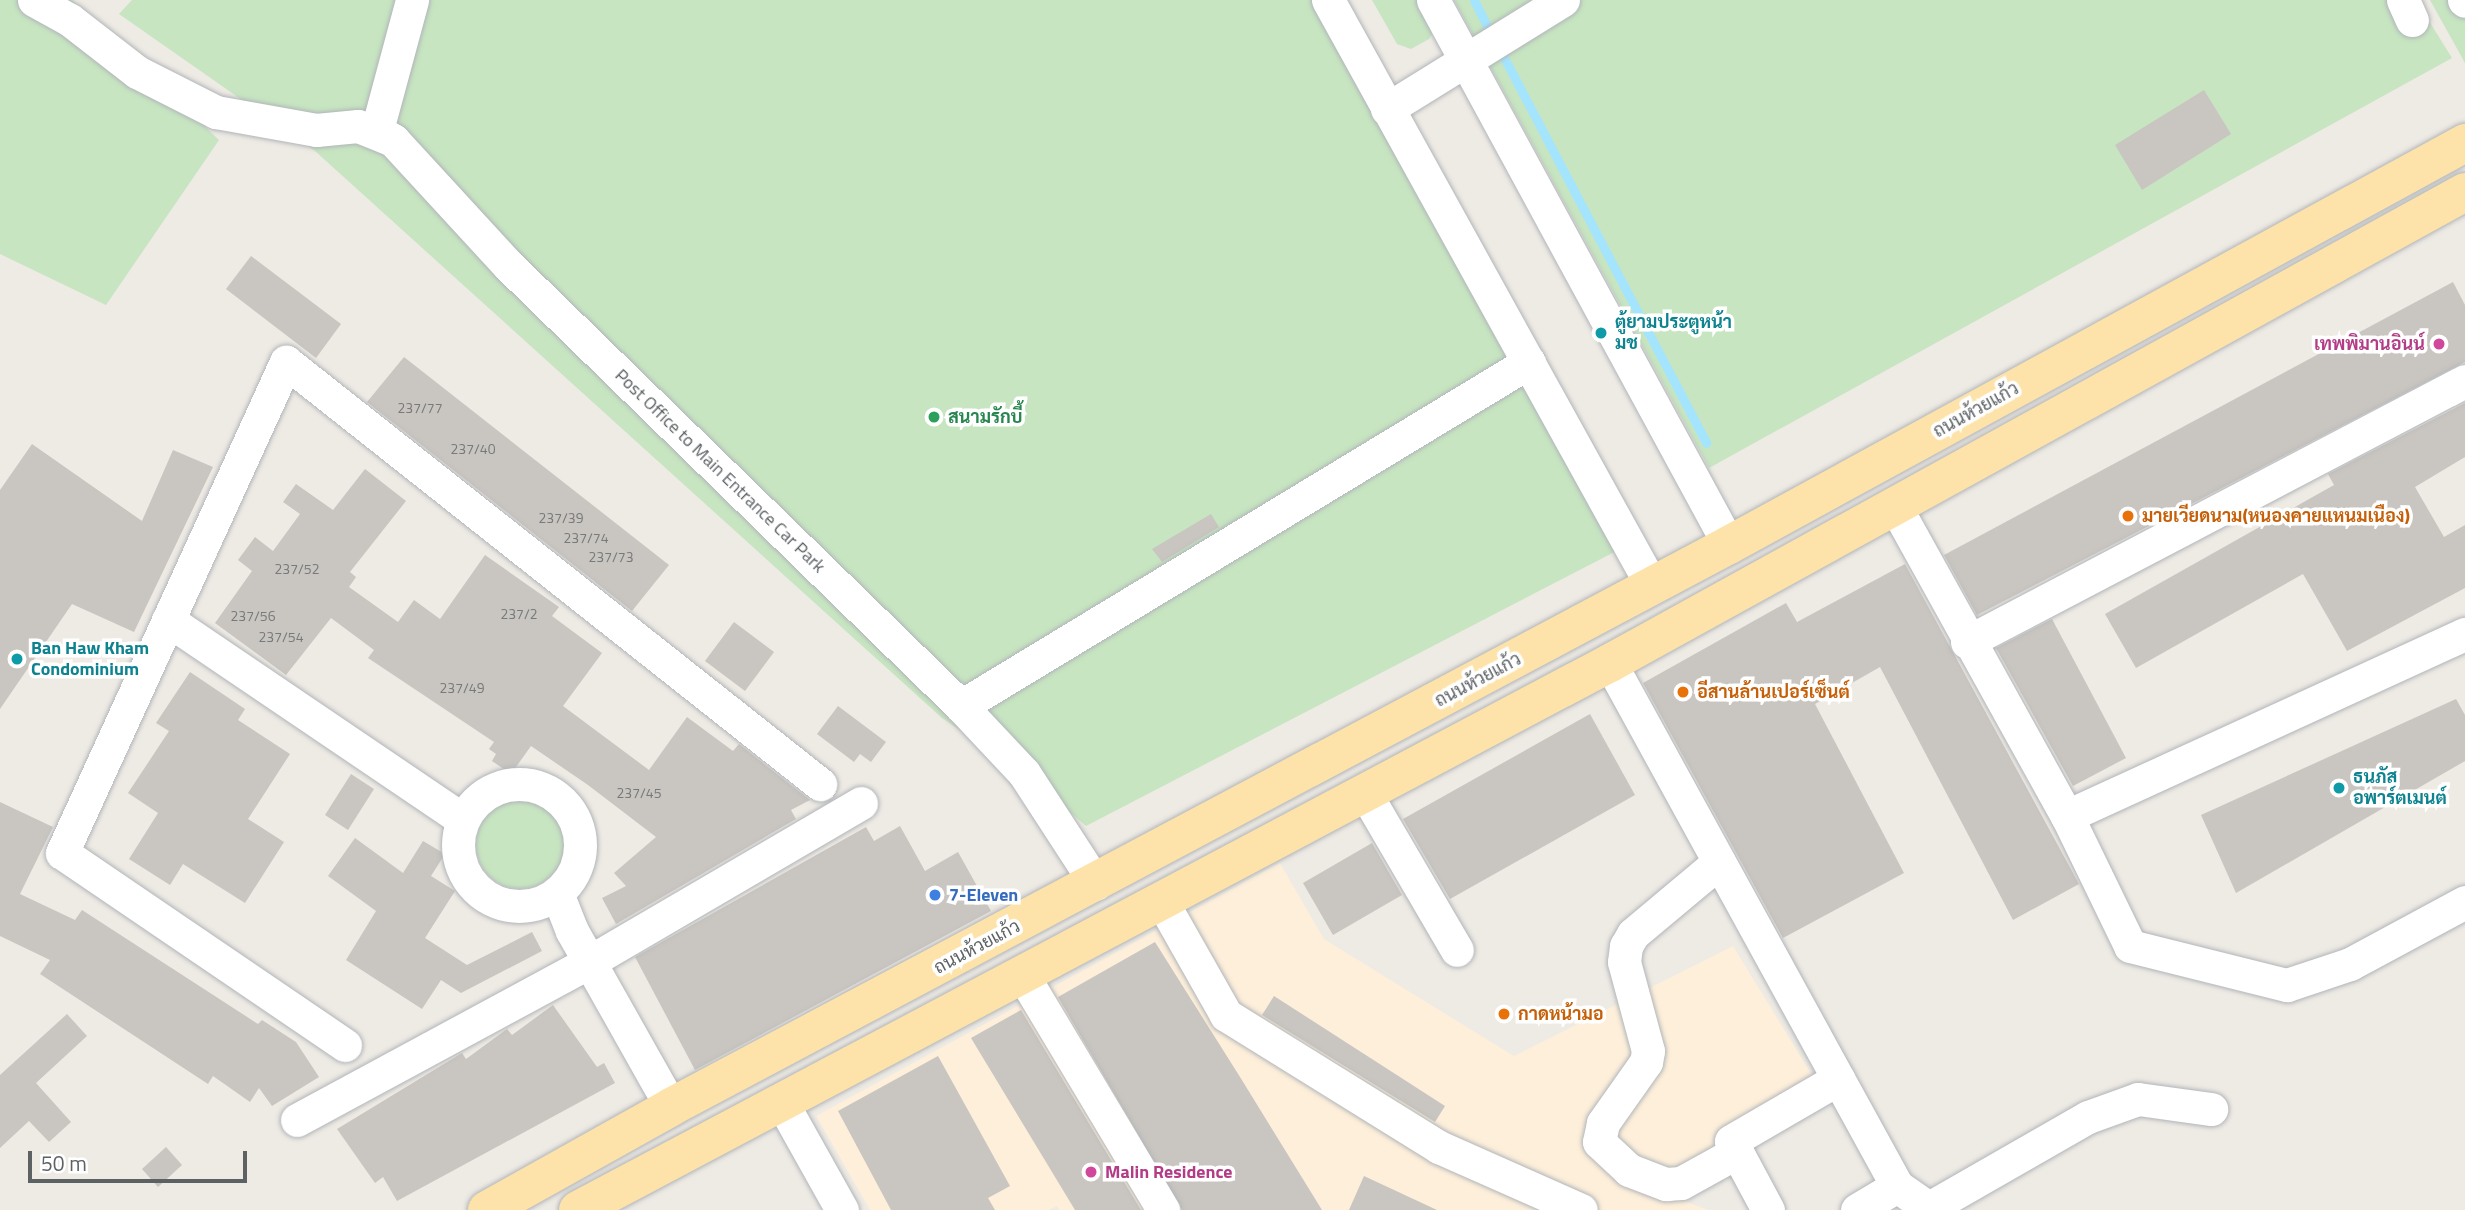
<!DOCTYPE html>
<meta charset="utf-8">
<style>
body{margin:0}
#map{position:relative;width:2465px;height:1210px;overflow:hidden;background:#eeeae4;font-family:"Titillium Web",Sarabun,sans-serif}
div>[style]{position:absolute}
.commercial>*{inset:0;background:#fdefda}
.green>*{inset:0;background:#c7e5c1}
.round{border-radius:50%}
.stream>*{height:9px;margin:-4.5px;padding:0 4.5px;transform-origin:4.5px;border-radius:4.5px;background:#a5e4fd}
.building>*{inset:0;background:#c9c5c0}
.roads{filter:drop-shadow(0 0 2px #b1b5b9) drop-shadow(0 0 2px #b1b5b9)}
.minor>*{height:33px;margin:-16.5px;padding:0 16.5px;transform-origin:16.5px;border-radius:16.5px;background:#fff}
.minor>.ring{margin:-16.5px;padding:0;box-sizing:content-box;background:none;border:33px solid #fff;border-radius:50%}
.major>*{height:38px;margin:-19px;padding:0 19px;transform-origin:19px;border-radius:19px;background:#fde3aa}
.dots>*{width:19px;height:19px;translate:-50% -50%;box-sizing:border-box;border:4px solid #fff;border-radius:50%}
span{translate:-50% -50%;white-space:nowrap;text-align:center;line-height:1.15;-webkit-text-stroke:7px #fff;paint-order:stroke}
.number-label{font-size:14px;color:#777a7b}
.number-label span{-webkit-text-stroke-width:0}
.culture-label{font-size:18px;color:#0d838f;font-weight:700}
.left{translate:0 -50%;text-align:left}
.hotel-label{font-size:18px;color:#b23c85;font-weight:700}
.right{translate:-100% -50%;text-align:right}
.street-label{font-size:18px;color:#5c6164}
.leisure-label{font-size:18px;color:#27864d;font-weight:700}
.food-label{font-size:18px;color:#c56008;font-weight:700}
.shop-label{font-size:18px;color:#366cbe;font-weight:700}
.scale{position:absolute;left:28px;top:1151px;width:219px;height:32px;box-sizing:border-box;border:4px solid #5c6164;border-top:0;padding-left:9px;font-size:21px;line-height:24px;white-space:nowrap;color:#5c6164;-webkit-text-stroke:5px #fff;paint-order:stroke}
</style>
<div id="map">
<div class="commercial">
<i style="clip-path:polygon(1280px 863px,1324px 939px,1514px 1056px,1733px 946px,1823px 1093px,1651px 1188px,1708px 1210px,1059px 1210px,1057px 1206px,1049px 1210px,870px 1210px,816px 1116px)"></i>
</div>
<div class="green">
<i style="clip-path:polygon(0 0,72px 0,219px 140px,106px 305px,0 254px)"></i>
<i style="clip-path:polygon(132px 0,1328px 0,1624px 547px,1086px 826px,1024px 773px,942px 718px,315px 151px,119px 14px)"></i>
<i style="clip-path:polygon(1372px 0,1420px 0,1436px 29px,1429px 39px,1411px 49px,1397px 44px)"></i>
<i style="clip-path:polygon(1454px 0,2416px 0,2452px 58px,1709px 468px)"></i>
<i style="clip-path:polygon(2430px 0,2465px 0,2465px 63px)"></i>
<i class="round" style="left:476px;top:801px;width:88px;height:88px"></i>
</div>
<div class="stream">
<i style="left:1474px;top:0;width:40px;rotate:63.4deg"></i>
<i style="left:1499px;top:48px;width:446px;rotate:62.3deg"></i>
</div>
<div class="building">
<i style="clip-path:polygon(2204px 90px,2231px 134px,2142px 190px,2115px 145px)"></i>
<i style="clip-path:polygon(251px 256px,341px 324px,316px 358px,226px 289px)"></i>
<i style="clip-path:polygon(2453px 282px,2465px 305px,2465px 362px,1977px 615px,1944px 555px)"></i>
<i style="clip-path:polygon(404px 357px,669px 565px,632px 611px,367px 402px)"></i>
<i style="clip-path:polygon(2465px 403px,2465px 457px,2415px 487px,2444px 537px,2465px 525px,2465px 588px,2347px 651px,2303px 574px,2136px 668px,2105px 614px,2334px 485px,2328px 474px)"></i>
<i style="clip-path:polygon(32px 444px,142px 521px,173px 450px,213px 467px,134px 632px,72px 604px,0 709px,0 490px)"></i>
<i style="clip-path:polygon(365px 469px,406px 501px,350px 572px,356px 577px,349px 587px,398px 622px,414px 600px,440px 619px,485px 555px,559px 607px,552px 616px,602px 653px,563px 706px,649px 770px,687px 717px,733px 751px,739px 744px,810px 800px,791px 810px,796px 819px,616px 924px,602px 898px,626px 886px,614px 873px,656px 837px,588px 785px,531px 746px,511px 774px,492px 761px,496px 754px,489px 749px,494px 742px,368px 658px,374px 650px,331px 618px,286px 675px,215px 623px,252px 571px,238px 560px,255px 537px,273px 551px,300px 514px,283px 502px,296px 484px,333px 510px)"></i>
<i style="clip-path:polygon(1211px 514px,1219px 527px,1162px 562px,1152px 549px)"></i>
<i style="clip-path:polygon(1905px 564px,2079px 884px,2013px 920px,1880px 667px,1815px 704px,1904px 873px,1783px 938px,1643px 683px,1786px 603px,1797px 622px)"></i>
<i style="clip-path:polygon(2052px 619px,2126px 758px,2073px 786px,1996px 648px)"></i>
<i style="clip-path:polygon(734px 622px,774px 652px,745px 691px,705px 661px)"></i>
<i style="clip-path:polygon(190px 672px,245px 709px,238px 720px,290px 754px,248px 819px,284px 842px,245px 903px,183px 864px,170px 885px,129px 859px,158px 813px,128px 793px,169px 731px,156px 723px)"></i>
<i style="clip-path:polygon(2456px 699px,2465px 715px,2465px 761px,2236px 893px,2201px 815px)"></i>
<i style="clip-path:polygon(838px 706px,886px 742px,871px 762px,860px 754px,854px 762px,817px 734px)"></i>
<i style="clip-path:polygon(1590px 714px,1635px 795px,1450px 899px,1403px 819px)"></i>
<i style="clip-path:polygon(351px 774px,374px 789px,348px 830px,325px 815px)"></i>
<i style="clip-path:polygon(0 802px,53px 827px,20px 894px,75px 920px,82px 910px,258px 1024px,262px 1020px,296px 1042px,319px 1077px,272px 1106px,259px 1088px,250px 1102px,213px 1076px,208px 1084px,40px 974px,50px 960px,0 936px)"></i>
<i style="clip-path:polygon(900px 826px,925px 871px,958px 852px,991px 911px,695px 1070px,635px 957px,866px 827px,874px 841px)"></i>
<i style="clip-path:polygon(355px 838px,403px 873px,423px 841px,445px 854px,431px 876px,455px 891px,425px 938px,467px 965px,532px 932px,542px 951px,461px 993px,441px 980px,422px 1009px,346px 960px,376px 911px,328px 876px)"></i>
<i style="clip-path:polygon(1372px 843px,1402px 895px,1333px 935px,1303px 883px)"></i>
<i style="clip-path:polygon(1155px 942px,1240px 1077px,1322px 1210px,1182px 1210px,1058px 997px)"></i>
<i style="clip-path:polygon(1274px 996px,1445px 1106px,1435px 1122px,1262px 1015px)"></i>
<i style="clip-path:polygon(553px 1005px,597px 1067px,604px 1063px,615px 1083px,397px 1201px,383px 1177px,375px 1183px,337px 1129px,462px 1053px,466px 1059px,507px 1029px,512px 1035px)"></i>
<i style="clip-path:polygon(1021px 1010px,1141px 1210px,1075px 1210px,971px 1038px)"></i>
<i style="clip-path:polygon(67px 1014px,87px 1036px,36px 1083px,71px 1122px,49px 1142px,29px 1121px,0 1148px,0 1075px)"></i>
<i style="clip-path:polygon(938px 1056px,1010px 1186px,988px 1198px,995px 1210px,891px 1210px,838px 1111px)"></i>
<i style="clip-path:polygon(166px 1147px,182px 1165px,158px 1187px,142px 1169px)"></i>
<i style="clip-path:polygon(1364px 1176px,1437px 1210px,1349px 1210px)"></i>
</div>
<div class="roads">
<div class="minor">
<i style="left:34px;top:0;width:41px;rotate:29.1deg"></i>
<i style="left:70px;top:20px;width:85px;rotate:37.8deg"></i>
<i style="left:137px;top:72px;width:89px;rotate:26.9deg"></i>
<i style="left:216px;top:112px;width:102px;rotate:10.2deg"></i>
<i style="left:316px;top:130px;width:42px;rotate:-5.4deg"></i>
<i style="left:358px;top:126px;width:38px;rotate:22deg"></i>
<i style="left:393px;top:140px;width:171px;rotate:47.4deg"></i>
<i style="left:509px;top:266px;width:631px;rotate:44.23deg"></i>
<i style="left:961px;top:706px;width:664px;rotate:-31.2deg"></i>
<i style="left:1328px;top:0;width:670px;rotate:61.06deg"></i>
<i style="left:1433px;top:0;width:620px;rotate:61.49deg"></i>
<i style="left:2403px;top:0;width:22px;rotate:66deg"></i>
<i style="left:2464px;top:0;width:1px;rotate:45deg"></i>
<i style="left:1387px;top:109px;width:207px;rotate:-31.8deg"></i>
<i style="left:394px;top:141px;width:20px;rotate:-147deg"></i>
<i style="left:377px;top:130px;width:135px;rotate:-74.9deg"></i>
<i style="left:1895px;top:506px;width:355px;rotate:61deg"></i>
<i style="left:2067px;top:816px;width:144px;rotate:64.1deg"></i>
<i style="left:2130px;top:946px;width:162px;rotate:14deg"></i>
<i style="left:2287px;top:985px;width:66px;rotate:-18.4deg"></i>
<i style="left:2350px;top:964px;width:131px;rotate:-28.3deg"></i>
<i style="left:168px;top:620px;width:356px;rotate:34.1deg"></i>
<i style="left:1967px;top:642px;width:562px;rotate:-27.66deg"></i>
<i style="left:1610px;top:663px;width:597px;rotate:61.24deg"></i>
<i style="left:1897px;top:1186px;width:39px;rotate:35deg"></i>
<i style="left:1929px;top:1208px;width:183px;rotate:-29.8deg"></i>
<i style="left:2088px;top:1117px;width:53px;rotate:-19.8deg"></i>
<i style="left:2138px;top:1099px;width:74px;rotate:7.8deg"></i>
<i style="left:961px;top:706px;width:92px;rotate:46.8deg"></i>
<i style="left:1024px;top:773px;width:132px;rotate:57deg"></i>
<i class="ring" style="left:458px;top:784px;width:89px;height:89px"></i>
<i style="left:1364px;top:791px;width:184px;rotate:59.7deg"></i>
<i style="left:2067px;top:816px;width:438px;rotate:-24.6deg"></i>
<i style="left:1719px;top:862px;width:112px;rotate:140.1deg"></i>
<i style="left:1633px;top:934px;width:14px;rotate:120deg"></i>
<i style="left:1626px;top:946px;width:16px;rotate:97deg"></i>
<i style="left:1624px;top:962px;width:92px;rotate:74.9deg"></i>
<i style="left:1648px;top:1051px;width:11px;rotate:100deg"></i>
<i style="left:1646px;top:1062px;width:75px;rotate:125.2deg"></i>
<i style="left:1603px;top:1123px;width:19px;rotate:102deg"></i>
<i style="left:1599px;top:1142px;width:41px;rotate:43deg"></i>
<i style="left:1629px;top:1170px;width:40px;rotate:21deg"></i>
<i style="left:1666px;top:1184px;width:15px;rotate:-4deg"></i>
<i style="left:1681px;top:1183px;width:64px;rotate:-29deg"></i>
<i style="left:557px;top:893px;width:41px;rotate:68.5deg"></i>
<i style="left:572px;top:931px;width:202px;rotate:60.6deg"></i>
<i style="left:1161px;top:900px;width:132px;rotate:60.5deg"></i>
<i style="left:1226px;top:1015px;width:251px;rotate:31.8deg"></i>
<i style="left:1439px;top:1147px;width:155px;rotate:23.9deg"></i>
<i style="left:1022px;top:974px;width:275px;rotate:59.1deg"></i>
<i style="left:345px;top:1045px;width:342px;rotate:-145.8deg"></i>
<i style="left:62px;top:853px;width:540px;rotate:-65.48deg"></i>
<i style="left:286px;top:362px;width:681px;rotate:38.32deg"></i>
<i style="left:781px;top:1101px;width:125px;rotate:60.8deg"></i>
<i style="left:297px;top:1120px;width:332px;rotate:-28.4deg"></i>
<i style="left:589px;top:962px;width:315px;rotate:-30.3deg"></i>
<i style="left:1768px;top:1210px;width:78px;rotate:-118.2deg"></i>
<i style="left:1731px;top:1141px;width:124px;rotate:-30.1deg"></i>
<i style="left:1857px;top:1210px;width:47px;rotate:-31deg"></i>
</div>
<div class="major">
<i style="left:487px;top:1210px;width:211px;rotate:-29.2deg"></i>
<i style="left:671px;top:1107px;width:1198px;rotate:-27.98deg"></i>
<i style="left:1729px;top:545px;width:839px;rotate:-28.64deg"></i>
<i style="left:578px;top:1210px;width:1168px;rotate:-27.93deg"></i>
<i style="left:1610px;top:663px;width:976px;rotate:-28.85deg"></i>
</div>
</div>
<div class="dots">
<i style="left:1601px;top:333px;background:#0f9aa8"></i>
<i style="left:2439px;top:344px;background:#d1479c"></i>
<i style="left:934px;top:417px;background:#2e9e5b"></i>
<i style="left:2128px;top:516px;background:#e8710a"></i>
<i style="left:17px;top:659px;background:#0f9aa8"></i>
<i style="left:1683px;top:692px;background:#e8710a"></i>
<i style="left:2339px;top:788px;background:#0f9aa8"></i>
<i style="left:935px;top:895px;background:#3f7fe0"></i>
<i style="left:1504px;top:1014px;background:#e8710a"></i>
<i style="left:1091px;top:1172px;background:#d1479c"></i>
</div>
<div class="number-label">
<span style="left:420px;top:408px">237/77</span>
<span style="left:473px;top:449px">237/40</span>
<span style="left:561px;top:518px">237/39</span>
<span style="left:586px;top:538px">237/74</span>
<span style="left:611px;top:557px">237/73</span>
<span style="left:297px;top:569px">237/52</span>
<span style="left:519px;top:614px">237/2</span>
<span style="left:253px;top:616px">237/56</span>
<span style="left:281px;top:637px">237/54</span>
<span style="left:462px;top:688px">237/49</span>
<span style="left:639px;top:793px">237/45</span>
</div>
<div class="culture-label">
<span class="left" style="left:1615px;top:333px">ตู้ยามประตูหน้า<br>มช</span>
<span class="left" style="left:31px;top:659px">Ban Haw Kham<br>Condominium</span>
<span class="left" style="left:2353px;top:788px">ธนภัส<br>อพาร์ตเมนต์</span>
</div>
<div class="hotel-label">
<span class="right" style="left:2425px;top:344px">เทพพิมานอินน์</span>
<span class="left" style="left:1105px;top:1172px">Malin Residence</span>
</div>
<div class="street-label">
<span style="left:1976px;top:410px;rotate:-29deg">ถนนห้วยแก้ว</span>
<span style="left:720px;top:471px;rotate:44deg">Post Office to Main Entrance Car Park</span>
<span style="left:1478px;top:680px;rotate:-28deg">ถนนห้วยแก้ว</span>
<span style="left:977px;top:947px;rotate:-28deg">ถนนห้วยแก้ว</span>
</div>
<div class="leisure-label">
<span class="left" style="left:948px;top:417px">สนามรักบี้</span>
</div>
<div class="food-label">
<span class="left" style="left:2142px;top:516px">มายเวียดนาม(หนองคายแหนมเนือง)</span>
<span class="left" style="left:1697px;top:692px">อีสานล้านเปอร์เซ็นต์</span>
<span class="left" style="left:1518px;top:1014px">กาดหน้ามอ</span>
</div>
<div class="shop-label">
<span class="left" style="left:949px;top:895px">7-Eleven</span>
</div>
<div class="scale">50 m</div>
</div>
